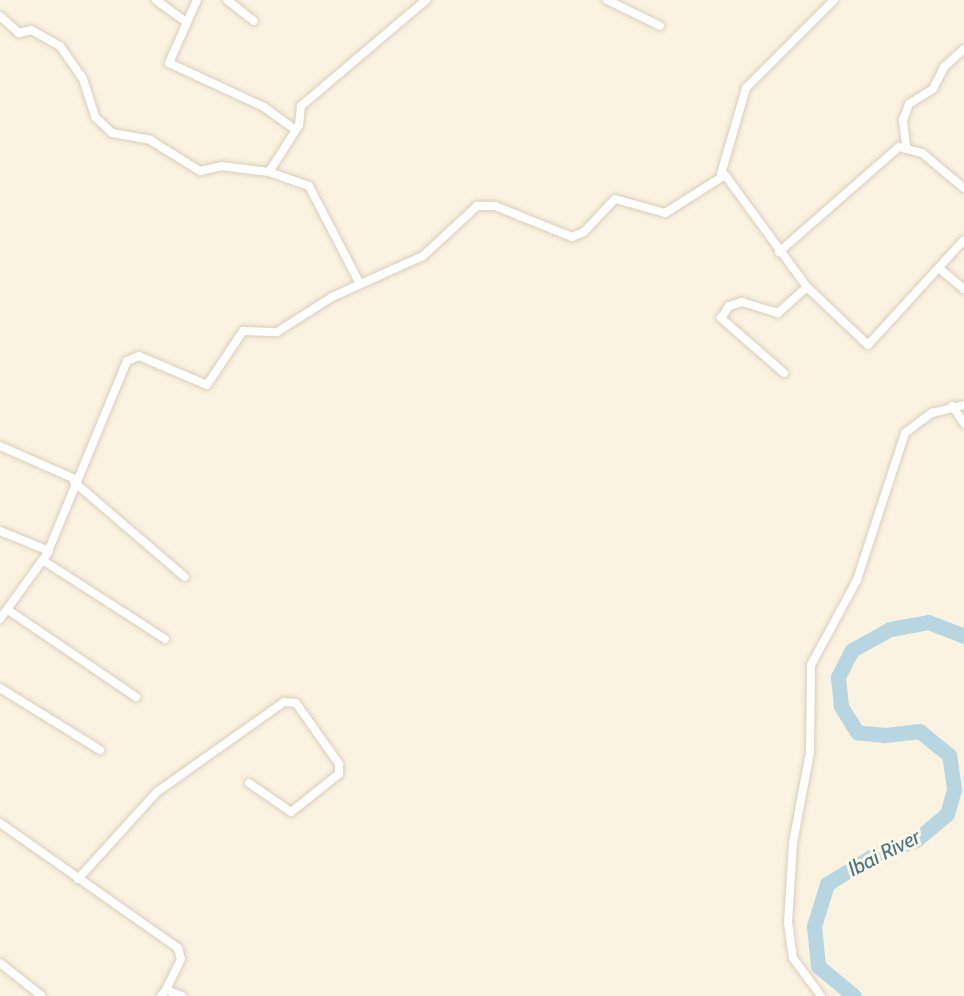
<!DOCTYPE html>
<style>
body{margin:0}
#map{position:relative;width:964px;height:996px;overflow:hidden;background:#faf3e1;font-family:Cabin,sans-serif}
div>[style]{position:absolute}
.river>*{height:15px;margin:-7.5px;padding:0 7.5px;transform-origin:7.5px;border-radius:7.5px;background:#b8d6e1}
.roads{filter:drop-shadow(0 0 2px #dacebc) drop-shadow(0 0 2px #dacebc)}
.street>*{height:8px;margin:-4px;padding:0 4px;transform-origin:4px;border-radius:4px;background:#fff}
span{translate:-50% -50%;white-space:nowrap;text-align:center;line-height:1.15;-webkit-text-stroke:6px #fdf7e7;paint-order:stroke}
.water-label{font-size:21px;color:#4a7588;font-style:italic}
</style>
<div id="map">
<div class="river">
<i style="left:854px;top:996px;width:47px;rotate:-140.2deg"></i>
<i style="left:818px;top:966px;width:40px;rotate:-95.7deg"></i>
<i style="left:814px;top:926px;width:44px;rotate:-72.8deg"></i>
<i style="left:827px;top:884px;width:53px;rotate:-31.9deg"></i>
<i style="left:872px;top:856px;width:47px;rotate:-20deg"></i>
<i style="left:916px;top:840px;width:40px;rotate:-40deg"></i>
<i style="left:947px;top:814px;width:26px;rotate:-74deg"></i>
<i style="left:954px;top:789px;width:34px;rotate:-98deg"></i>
<i style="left:949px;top:755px;width:38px;rotate:-141deg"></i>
<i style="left:919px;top:731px;width:35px;rotate:173deg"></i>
<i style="left:884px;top:735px;width:27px;rotate:-174deg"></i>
<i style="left:857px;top:732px;width:31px;rotate:-122deg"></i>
<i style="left:841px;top:706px;width:29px;rotate:-96deg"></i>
<i style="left:838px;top:677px;width:30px;rotate:-63deg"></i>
<i style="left:852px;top:650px;width:43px;rotate:-28.9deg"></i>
<i style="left:890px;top:629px;width:39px;rotate:-10deg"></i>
<i style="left:928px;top:622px;width:39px;rotate:21deg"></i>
</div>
<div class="roads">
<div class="street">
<i style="left:156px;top:0;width:36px;rotate:36deg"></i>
<i style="left:197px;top:0;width:69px;rotate:114deg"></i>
<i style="left:169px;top:63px;width:105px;rotate:24.9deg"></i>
<i style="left:264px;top:107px;width:39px;rotate:36deg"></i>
<i style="left:227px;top:0;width:34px;rotate:38deg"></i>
<i style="left:607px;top:0;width:59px;rotate:26.1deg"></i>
<i style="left:0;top:16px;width:25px;rotate:42deg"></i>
<i style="left:19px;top:33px;width:12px;rotate:-14deg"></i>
<i style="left:31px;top:30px;width:33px;rotate:29deg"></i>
<i style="left:60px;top:46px;width:40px;rotate:55.1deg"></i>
<i style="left:83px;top:79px;width:40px;rotate:72deg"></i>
<i style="left:95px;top:117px;width:23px;rotate:43deg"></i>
<i style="left:112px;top:133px;width:39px;rotate:10deg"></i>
<i style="left:150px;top:140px;width:59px;rotate:31.8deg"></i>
<i style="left:200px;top:171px;width:22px;rotate:-13deg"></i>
<i style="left:221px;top:166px;width:48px;rotate:7.1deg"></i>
<i style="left:269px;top:172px;width:42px;rotate:19.3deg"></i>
<i style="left:309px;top:186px;width:110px;rotate:62.5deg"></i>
<i style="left:906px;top:145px;width:25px;rotate:-97deg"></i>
<i style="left:903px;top:120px;width:17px;rotate:-69deg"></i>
<i style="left:909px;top:104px;width:28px;rotate:-32deg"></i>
<i style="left:933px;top:89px;width:25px;rotate:-63deg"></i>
<i style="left:944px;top:67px;width:27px;rotate:-42deg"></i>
<i style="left:269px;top:172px;width:56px;rotate:-57.4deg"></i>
<i style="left:299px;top:125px;width:19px;rotate:-84deg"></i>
<i style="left:301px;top:106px;width:164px;rotate:-40.3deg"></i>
<i style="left:721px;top:174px;width:90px;rotate:-73.8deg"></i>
<i style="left:746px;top:88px;width:124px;rotate:-45deg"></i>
<i style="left:779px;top:252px;width:159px;rotate:-41.2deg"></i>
<i style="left:899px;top:147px;width:24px;rotate:15deg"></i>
<i style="left:922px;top:153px;width:55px;rotate:39.8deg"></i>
<i style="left:940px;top:269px;width:31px;rotate:40deg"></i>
<i style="left:784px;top:373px;width:84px;rotate:-138.9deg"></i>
<i style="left:721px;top:318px;width:14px;rotate:-56deg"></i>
<i style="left:729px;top:306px;width:14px;rotate:-17deg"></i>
<i style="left:742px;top:302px;width:38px;rotate:17deg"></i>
<i style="left:778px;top:313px;width:39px;rotate:-42deg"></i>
<i style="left:952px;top:406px;width:21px;rotate:55deg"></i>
<i style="left:0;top:446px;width:82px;rotate:23.7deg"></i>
<i style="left:74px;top:482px;width:146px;rotate:40.6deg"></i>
<i style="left:0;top:531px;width:53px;rotate:22.2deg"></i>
<i style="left:44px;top:561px;width:144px;rotate:32.8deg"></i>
<i style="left:8px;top:610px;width:155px;rotate:34.2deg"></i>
<i style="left:0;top:619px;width:80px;rotate:-54.1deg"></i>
<i style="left:47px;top:554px;width:209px;rotate:-67.5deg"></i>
<i style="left:127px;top:361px;width:13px;rotate:-23deg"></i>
<i style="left:139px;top:356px;width:74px;rotate:23.1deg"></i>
<i style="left:207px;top:385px;width:65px;rotate:-56.3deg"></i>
<i style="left:243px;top:331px;width:34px;rotate:2deg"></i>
<i style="left:277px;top:332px;width:65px;rotate:-32.5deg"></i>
<i style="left:332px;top:297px;width:100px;rotate:-24.3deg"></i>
<i style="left:423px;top:256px;width:74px;rotate:-42.8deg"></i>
<i style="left:477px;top:206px;width:18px"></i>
<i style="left:495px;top:206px;width:83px;rotate:21.9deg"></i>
<i style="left:572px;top:237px;width:13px;rotate:-23deg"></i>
<i style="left:584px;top:232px;width:45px;rotate:-46.8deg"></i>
<i style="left:615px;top:199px;width:52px;rotate:15.6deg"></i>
<i style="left:665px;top:213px;width:71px;rotate:-32.3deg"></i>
<i style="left:725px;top:175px;width:139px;rotate:53.8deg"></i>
<i style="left:807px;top:287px;width:84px;rotate:43.6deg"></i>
<i style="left:868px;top:345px;width:142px;rotate:-47.6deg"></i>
<i style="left:0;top:688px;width:118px;rotate:31.8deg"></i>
<i style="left:0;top:823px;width:218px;rotate:35.1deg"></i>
<i style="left:178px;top:948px;width:11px;rotate:75deg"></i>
<i style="left:181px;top:959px;width:34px;rotate:116deg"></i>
<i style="left:78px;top:879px;width:118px;rotate:-47.8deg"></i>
<i style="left:157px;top:792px;width:156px;rotate:-35.3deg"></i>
<i style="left:284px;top:702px;width:12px;rotate:5deg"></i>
<i style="left:296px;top:703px;width:75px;rotate:54.8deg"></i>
<i style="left:339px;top:764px;width:10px;rotate:90deg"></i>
<i style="left:339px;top:774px;width:61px;rotate:141.6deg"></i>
<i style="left:291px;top:812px;width:51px;rotate:-145.4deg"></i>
<i style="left:0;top:963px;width:53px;rotate:38.2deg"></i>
<i style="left:161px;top:996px;width:8px;rotate:-50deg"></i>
<i style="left:166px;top:990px;width:17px;rotate:21deg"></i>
<i style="left:821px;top:996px;width:47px;rotate:-126.4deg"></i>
<i style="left:793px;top:958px;width:35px;rotate:-98deg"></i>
<i style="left:788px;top:923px;width:80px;rotate:-86.4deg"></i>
<i style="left:793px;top:843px;width:93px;rotate:-79.4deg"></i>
<i style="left:810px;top:752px;width:87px;rotate:-89.3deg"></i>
<i style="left:811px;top:665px;width:97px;rotate:-61.6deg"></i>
<i style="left:857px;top:580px;width:155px;rotate:-71.9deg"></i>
<i style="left:905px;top:433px;width:34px;rotate:-37deg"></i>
<i style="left:932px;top:413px;width:33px;rotate:-14deg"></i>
</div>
</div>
<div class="water-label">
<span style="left:884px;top:853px;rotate:-27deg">Ibai River</span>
</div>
</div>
